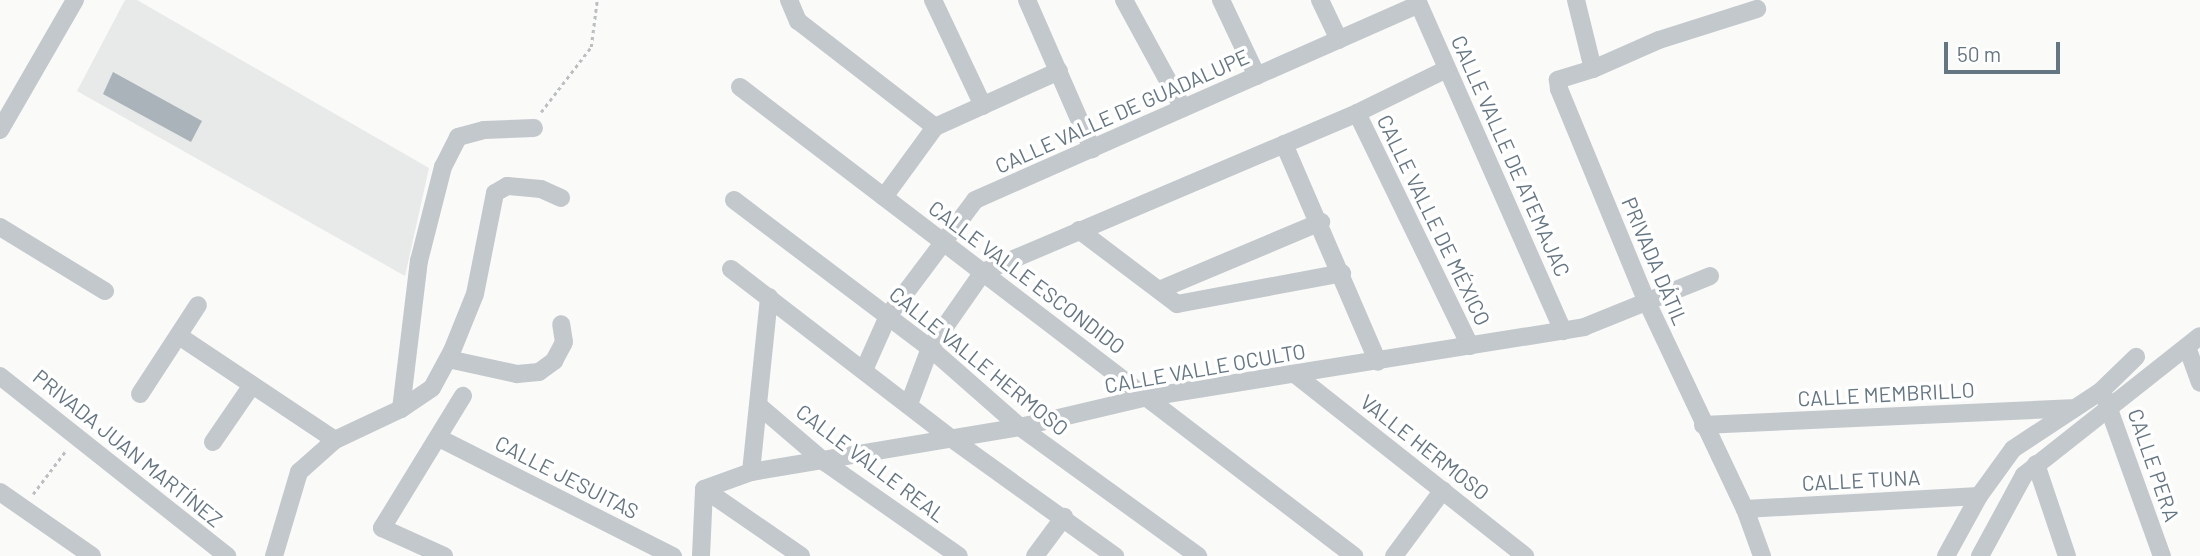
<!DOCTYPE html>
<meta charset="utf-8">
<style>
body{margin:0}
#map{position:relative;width:2200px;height:556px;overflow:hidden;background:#fafaf8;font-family:Barlow,sans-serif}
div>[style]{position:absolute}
.built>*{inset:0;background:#e8e9e9}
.building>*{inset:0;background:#aab3b9}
.path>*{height:2.5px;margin-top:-1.25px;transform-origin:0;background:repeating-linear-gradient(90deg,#bbbfc2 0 3.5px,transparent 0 7px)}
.minor>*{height:18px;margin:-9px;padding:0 9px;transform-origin:9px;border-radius:9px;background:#c3c8cc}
span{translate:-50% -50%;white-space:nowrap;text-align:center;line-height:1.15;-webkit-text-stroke:7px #fff;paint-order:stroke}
.street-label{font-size:21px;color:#657683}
.scale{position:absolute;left:1944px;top:42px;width:116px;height:32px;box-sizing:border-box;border:4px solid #657683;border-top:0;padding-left:9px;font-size:21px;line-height:24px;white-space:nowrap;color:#657683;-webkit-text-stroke:5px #fff;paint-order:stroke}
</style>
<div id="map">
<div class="built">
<i style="clip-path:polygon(125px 0,137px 0,429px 168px,405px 276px,77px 91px)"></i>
</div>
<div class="building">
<i style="clip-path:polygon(113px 72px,202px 121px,191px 142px,103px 94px)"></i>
</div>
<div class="path">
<i style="left:541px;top:112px;width:82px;rotate:-52.4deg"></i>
<i style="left:591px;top:47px;width:47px;rotate:-82.7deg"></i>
<i style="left:33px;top:494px;width:56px;rotate:-52.9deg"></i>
</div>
<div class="minor">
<i style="left:789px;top:0;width:23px;rotate:67deg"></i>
<i style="left:798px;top:21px;width:173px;rotate:37.7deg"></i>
<i style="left:933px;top:0;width:117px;rotate:64.7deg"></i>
<i style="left:1027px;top:0;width:163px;rotate:66.4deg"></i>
<i style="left:1124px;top:0;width:123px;rotate:61.4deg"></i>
<i style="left:1221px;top:0;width:84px;rotate:64.7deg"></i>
<i style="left:1320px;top:0;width:44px;rotate:64.6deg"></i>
<i style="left:1417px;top:0;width:362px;rotate:66.2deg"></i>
<i style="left:1576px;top:0;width:71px;rotate:76.2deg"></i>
<i style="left:1593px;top:69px;width:37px;rotate:163deg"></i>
<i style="left:1558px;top:80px;width:9px;rotate:84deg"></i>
<i style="left:1559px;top:89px;width:230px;rotate:67.6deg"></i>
<i style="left:1647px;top:302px;width:229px;rotate:64.7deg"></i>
<i style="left:1745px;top:509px;width:50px;rotate:70.1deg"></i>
<i style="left:1593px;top:69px;width:72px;rotate:-23.7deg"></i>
<i style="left:1659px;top:40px;width:103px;rotate:-17.6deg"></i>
<i style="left:740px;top:87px;width:773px;rotate:37.37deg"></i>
<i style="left:1357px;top:113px;width:259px;rotate:64.1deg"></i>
<i style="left:0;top:130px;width:150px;rotate:-60deg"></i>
<i style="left:1284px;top:144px;width:237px;rotate:66.7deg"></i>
<i style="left:884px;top:197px;width:87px;rotate:-53.9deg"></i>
<i style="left:935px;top:127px;width:136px;rotate:-24.3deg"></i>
<i style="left:734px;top:200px;width:246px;rotate:37.1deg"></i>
<i style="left:930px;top:348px;width:120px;rotate:41.3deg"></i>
<i style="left:1020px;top:427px;width:220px;rotate:35.9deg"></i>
<i style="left:0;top:227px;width:123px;rotate:31.4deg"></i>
<i style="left:1079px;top:230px;width:123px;rotate:37.1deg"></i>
<i style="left:1177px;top:304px;width:168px;rotate:-10.6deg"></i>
<i style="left:731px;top:269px;width:279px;rotate:37.6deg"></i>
<i style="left:952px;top:439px;width:201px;rotate:35.7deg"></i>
<i style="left:1159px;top:290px;width:176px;rotate:-22.8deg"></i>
<i style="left:179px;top:336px;width:187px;rotate:33.7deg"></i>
<i style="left:2187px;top:347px;width:38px;rotate:70deg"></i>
<i style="left:448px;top:359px;width:71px;rotate:12.3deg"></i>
<i style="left:517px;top:374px;width:22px;rotate:-5deg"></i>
<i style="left:539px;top:372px;width:19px;rotate:-36deg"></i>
<i style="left:554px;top:361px;width:21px;rotate:-62deg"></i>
<i style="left:564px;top:342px;width:18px;rotate:-99deg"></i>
<i style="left:864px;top:370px;width:59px;rotate:-66deg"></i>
<i style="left:888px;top:316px;width:145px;rotate:-53.1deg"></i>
<i style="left:975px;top:200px;width:485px;rotate:-23.8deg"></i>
<i style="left:1296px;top:375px;width:292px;rotate:38.3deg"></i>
<i style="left:0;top:376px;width:290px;rotate:38.4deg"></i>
<i style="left:140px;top:394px;width:106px;rotate:-56.9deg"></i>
<i style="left:2105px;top:398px;width:168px;rotate:70.2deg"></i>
<i style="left:909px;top:404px;width:60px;rotate:-69.4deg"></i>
<i style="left:930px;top:348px;width:93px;rotate:-55.1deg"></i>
<i style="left:983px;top:272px;width:406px;rotate:-23deg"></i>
<i style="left:1357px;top:113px;width:100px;rotate:-26.1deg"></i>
<i style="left:758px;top:405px;width:89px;rotate:40.5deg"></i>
<i style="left:826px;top:463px;width:162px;rotate:35deg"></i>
<i style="left:401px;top:409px;width:37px;rotate:-34deg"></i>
<i style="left:432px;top:388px;width:42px;rotate:-61.6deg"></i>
<i style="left:452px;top:351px;width:61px;rotate:-68deg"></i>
<i style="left:475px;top:294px;width:103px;rotate:-78.8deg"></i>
<i style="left:495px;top:193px;width:14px;rotate:-30deg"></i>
<i style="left:507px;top:186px;width:34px;rotate:5deg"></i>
<i style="left:541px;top:189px;width:22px;rotate:24deg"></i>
<i style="left:1703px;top:425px;width:368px;rotate:-2.6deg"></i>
<i style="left:441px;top:439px;width:260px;rotate:26.8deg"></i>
<i style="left:213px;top:442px;width:69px;rotate:-55.6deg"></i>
<i style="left:2036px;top:464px;width:97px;rotate:71.4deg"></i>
<i style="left:751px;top:472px;width:176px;rotate:-84.1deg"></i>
<i style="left:704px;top:489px;width:50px;rotate:-19.9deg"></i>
<i style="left:751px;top:472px;width:273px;rotate:-9.5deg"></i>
<i style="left:1020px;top:427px;width:131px;rotate:-13.2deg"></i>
<i style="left:1148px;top:397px;width:442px;rotate:-9.1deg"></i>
<i style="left:1584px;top:327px;width:136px;rotate:-22deg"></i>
<i style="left:704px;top:489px;width:118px;rotate:34.6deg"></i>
<i style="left:0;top:492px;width:112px;rotate:34.8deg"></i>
<i style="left:1745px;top:509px;width:234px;rotate:-3.2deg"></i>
<i style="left:274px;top:556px;width:88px;rotate:-73.4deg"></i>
<i style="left:299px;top:472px;width:48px;rotate:-41.6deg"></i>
<i style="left:335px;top:440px;width:73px;rotate:-25.2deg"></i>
<i style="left:401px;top:409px;width:149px;rotate:-83.1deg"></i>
<i style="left:419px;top:261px;width:97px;rotate:-75.7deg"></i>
<i style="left:443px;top:167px;width:34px;rotate:-63deg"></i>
<i style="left:458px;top:137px;width:27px;rotate:-15deg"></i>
<i style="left:484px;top:130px;width:50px;rotate:-2.3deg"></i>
<i style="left:444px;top:556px;width:68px;rotate:-155.7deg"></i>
<i style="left:382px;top:528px;width:155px;rotate:-58.5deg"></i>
<i style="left:701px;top:556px;width:67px;rotate:-87.4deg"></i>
<i style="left:1035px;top:556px;width:49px;rotate:-53.4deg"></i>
<i style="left:1394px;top:556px;width:82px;rotate:-53.4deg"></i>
<i style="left:1946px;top:556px;width:68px;rotate:-61.2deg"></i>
<i style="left:1979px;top:496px;width:58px;rotate:-54.1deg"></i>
<i style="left:2013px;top:449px;width:105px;rotate:-33.4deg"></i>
<i style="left:2101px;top:391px;width:49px;rotate:-44.2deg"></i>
<i style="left:1980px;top:556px;width:92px;rotate:-61.5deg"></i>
<i style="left:2024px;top:475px;width:224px;rotate:-38.3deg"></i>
</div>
<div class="street-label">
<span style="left:1122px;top:111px;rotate:-24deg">CALLE VALLE DE GUADALUPE</span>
<span style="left:1511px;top:156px;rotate:66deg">CALLE VALLE DE ATEMAJAC</span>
<span style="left:1434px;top:220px;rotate:64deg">CALLE VALLE DE MÉXICO</span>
<span style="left:1655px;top:261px;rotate:67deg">PRIVADA DÁTIL</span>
<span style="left:1027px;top:277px;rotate:37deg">CALLE VALLE ESCONDIDO</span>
<span style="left:979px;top:361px;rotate:39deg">CALLE VALLE HERMOSO</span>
<span style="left:1205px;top:368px;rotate:-10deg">CALLE VALLE OCULTO</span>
<span style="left:1886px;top:394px;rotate:-3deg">CALLE MEMBRILLO</span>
<span style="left:1425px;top:447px;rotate:38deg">VALLE HERMOSO</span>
<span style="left:128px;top:448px;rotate:39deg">PRIVADA JUAN MARTÍNEZ</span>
<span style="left:871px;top:463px;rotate:37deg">CALLE VALLE REAL</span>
<span style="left:2154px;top:465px;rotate:71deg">CALLE PERA</span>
<span style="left:567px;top:477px;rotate:27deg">CALLE JESUITAS</span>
<span style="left:1861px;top:480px;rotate:-3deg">CALLE TUNA</span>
</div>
<div class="scale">50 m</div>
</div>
